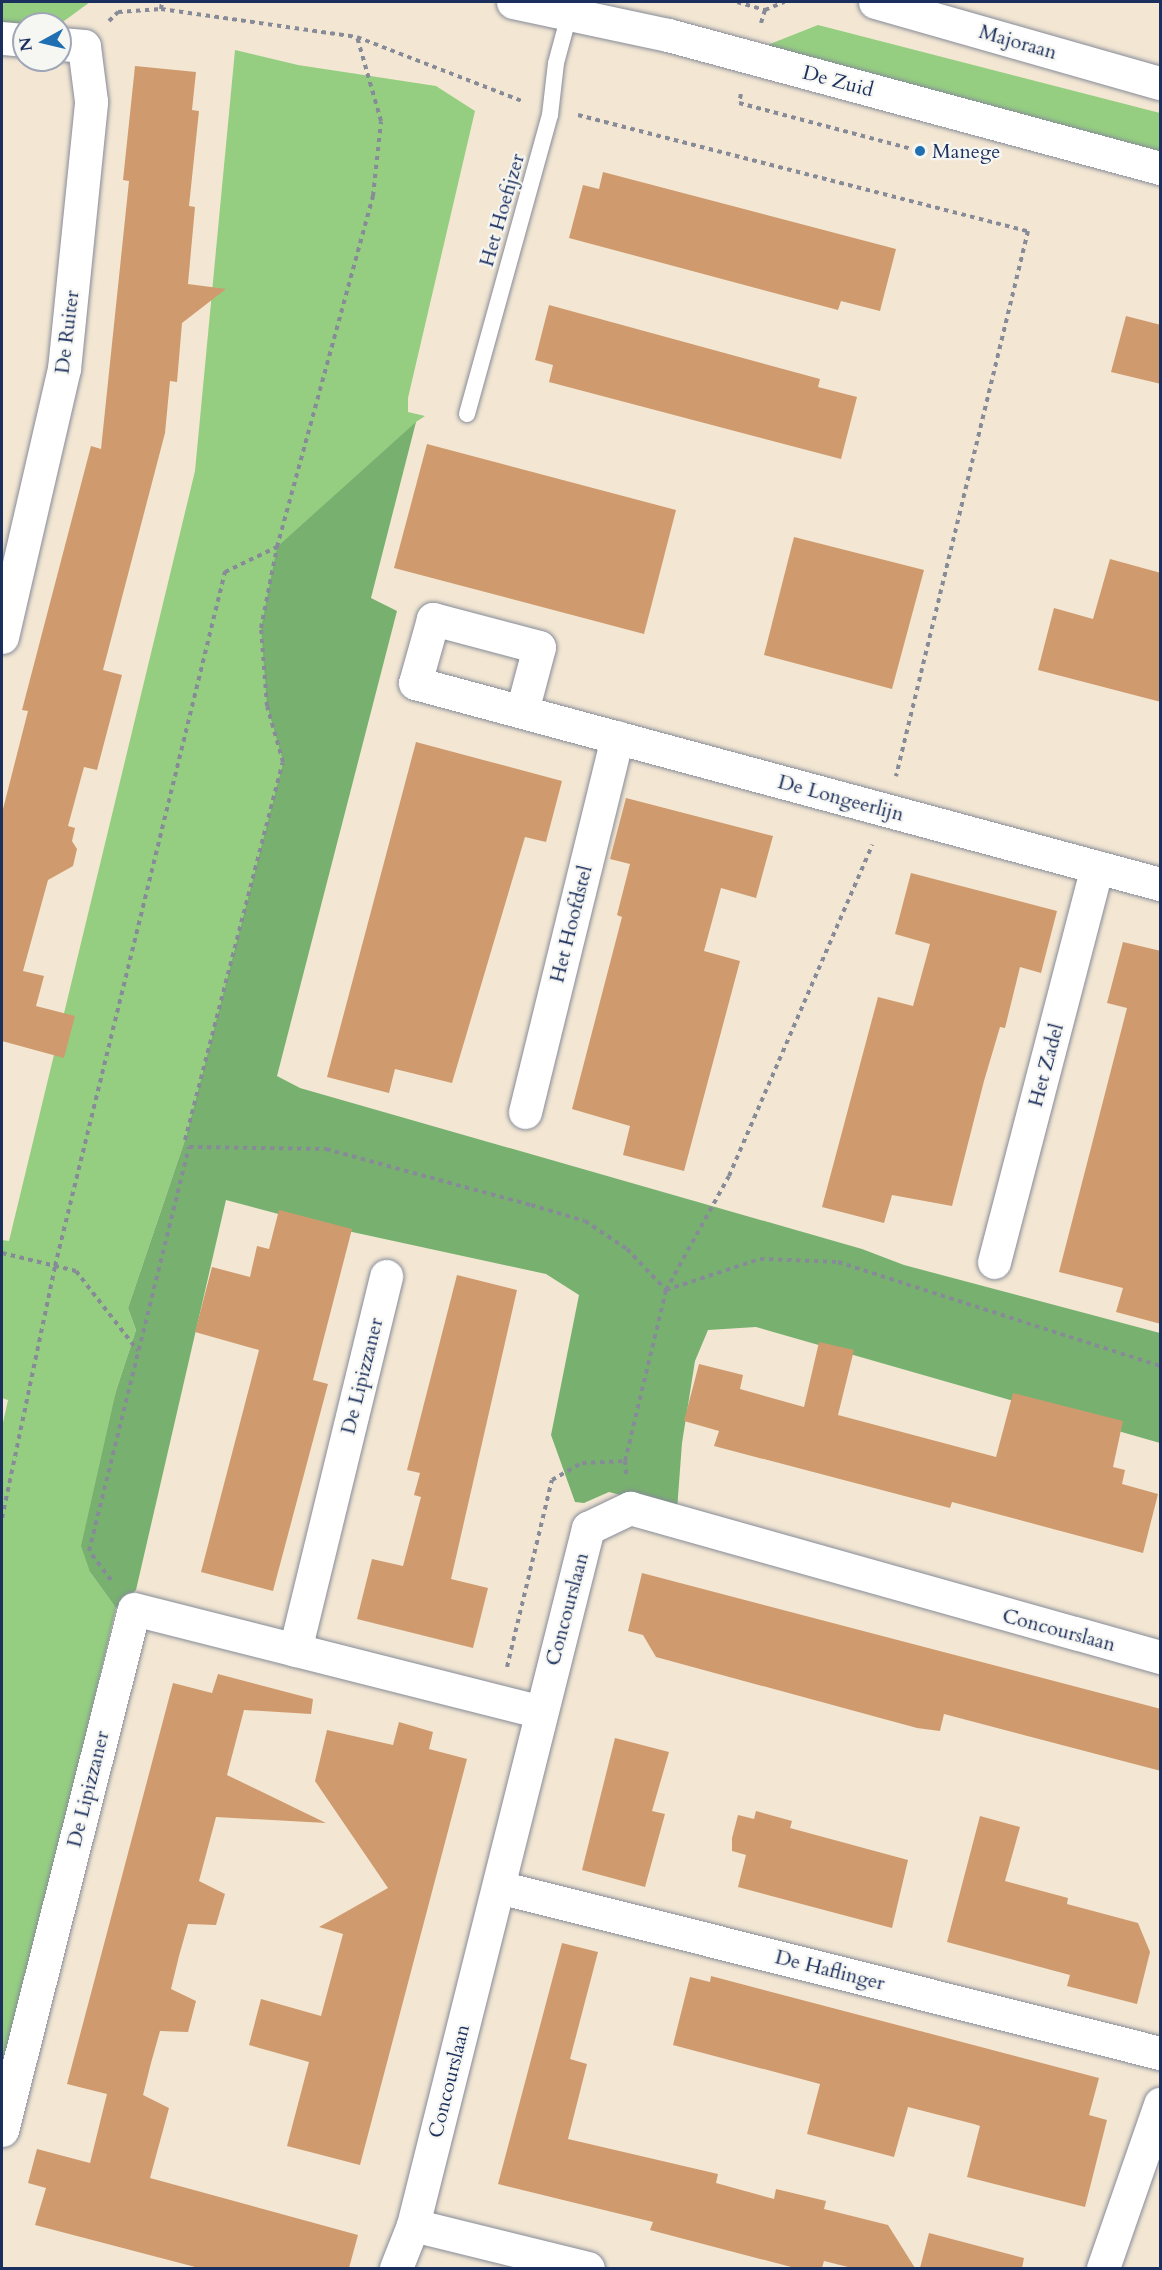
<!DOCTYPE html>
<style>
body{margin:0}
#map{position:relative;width:1162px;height:2270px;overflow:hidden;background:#f3e7d3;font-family:Cardo,serif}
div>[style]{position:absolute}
.green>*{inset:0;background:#95ce81}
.forest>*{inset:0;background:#78b16f}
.building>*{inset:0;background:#cf9b6e}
.path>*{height:4px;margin-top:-2px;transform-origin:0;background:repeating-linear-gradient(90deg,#878b98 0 4.5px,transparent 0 9px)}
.roads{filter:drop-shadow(0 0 2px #878b98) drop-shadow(0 0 2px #878b98)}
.service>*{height:16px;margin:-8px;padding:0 8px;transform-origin:8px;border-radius:8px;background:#fff}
.minor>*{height:33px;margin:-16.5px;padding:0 16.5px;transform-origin:16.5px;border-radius:16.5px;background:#fff}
.tertiary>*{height:33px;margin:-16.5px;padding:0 16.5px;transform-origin:16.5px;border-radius:16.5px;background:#fff}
.dots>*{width:16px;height:16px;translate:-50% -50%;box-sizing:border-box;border:3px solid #f6f6f2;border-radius:50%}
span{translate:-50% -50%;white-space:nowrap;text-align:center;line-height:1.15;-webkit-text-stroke:4.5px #f6f6f2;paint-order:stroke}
.street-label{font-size:20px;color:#1b2f5e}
.poi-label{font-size:20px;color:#1b2f5e}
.left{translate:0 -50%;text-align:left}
.frame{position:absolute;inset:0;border:3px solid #1b2f5e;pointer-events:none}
.north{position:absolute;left:12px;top:12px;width:60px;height:60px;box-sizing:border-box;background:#f6f6f2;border:2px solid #9ea6b7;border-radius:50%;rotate:262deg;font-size:16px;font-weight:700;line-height:24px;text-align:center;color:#1b2f5e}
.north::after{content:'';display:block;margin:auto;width:21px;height:27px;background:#1f6fb2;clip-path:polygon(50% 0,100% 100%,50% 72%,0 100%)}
</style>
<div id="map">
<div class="green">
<i style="clip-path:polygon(2px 2px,90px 2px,60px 24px,2px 27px)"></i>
<i style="clip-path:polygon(818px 25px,1160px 113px,1160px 151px,765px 46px)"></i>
<i style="clip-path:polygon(235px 50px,298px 65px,436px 86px,475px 111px,408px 398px,408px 412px,425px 416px,416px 422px,267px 706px,283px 762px,185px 1140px,128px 1308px,136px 1330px,116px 1391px,90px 1572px,116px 1608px,2px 2088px,2px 1427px,8px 1400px,2px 1398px,2px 1240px,9px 1241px,195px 471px)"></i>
</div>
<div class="forest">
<i style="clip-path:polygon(416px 422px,371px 598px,397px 611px,277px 1076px,300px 1088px,862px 1249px,904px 1265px,1160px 1333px,1160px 1443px,756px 1327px,708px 1330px,695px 1361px,682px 1443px,677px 1510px,609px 1492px,584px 1503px,575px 1502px,551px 1435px,579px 1295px,546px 1274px,320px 1225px,226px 1200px,136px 1590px,116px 1608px,90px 1572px,81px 1546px,116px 1391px,136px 1330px,128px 1308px,185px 1140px,283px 762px,267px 706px,261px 628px,277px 547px)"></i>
</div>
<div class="building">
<i style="clip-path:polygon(135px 66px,196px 72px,192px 110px,199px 111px,189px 206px,195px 207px,188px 284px,226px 289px,182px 323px,177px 382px,170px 381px,165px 433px,103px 670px,122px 675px,97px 770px,84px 767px,68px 826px,75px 828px,72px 841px,77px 849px,73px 866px,48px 880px,23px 971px,44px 976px,36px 1006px,75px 1016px,64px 1058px,2px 1041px,2px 813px,28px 711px,22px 710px,91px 446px,101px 449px,129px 181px,123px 180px)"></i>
<i style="clip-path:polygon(603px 172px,896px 249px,880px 311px,841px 301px,838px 310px,569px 238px,583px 185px,599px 189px)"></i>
<i style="clip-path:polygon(549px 305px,820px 379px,818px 387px,857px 397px,841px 459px,549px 382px,553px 365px,535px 360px)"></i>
<i style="clip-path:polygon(1126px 316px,1161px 325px,1161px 384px,1111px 372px)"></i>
<i style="clip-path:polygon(427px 444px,676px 510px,644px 634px,394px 568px)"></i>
<i style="clip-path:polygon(794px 537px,924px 570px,892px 689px,764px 655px)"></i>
<i style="clip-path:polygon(1110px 559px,1161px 573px,1161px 702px,1038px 670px,1054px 608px,1093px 619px)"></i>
<i style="clip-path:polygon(416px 742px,562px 781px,546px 842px,525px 837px,452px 1083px,395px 1069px,389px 1093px,327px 1077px)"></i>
<i style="clip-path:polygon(626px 798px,773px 836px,756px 898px,721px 888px,704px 951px,740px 961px,684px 1171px,623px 1155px,630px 1126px,572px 1109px,622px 917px,617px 915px,630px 864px,610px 859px)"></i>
<i style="clip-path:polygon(911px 873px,1057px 911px,1041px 973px,1020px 967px,1005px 1028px,1000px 1027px,984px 1081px,952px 1206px,892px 1195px,884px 1223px,822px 1207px,878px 997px,913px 1006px,930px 944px,895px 934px)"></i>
<i style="clip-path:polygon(1123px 942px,1161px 951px,1161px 1324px,1116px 1312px,1123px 1288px,1059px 1272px,1127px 1008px,1107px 1003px)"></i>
<i style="clip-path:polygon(279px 1210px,352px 1229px,313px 1380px,328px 1384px,273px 1591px,201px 1572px,259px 1350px,195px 1332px,212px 1267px,250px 1277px,257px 1246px,269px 1249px)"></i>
<i style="clip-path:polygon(457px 1275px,517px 1290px,451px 1579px,488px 1588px,473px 1648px,357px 1619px,372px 1559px,403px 1566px,421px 1497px,414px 1495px,420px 1473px,407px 1470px)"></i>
<i style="clip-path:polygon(819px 1342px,854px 1350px,838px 1415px,902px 1432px,996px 1457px,1013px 1393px,1123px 1421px,1113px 1467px,1125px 1470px,1122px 1484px,1158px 1494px,1143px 1553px,952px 1502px,950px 1508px,714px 1446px,719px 1431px,684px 1421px,699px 1364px,743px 1375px,740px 1389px,804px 1407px)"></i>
<i style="clip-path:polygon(642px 1573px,1161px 1709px,1161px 1771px,944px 1714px,940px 1731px,917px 1728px,656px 1657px,643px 1635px,628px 1631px)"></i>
<i style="clip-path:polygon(218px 1674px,313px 1699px,311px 1714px,244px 1710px,227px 1775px,326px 1823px,216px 1817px,199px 1881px,225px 1894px,216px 1925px,188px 1924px,179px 1956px,171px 1989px,196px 2001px,188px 2032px,160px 2031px,151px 2063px,143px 2095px,169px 2108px,150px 2178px,358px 2235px,349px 2268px,199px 2268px,35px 2225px,46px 2188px,28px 2183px,37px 2149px,90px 2163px,107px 2094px,67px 2084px,173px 1683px,212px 1693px)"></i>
<i style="clip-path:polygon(399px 1722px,433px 1732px,429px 1749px,467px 1759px,360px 2165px,287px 2146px,309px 2062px,249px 2045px,261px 1999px,321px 2016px,343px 1934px,319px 1927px,388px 1888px,315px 1781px,327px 1730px,393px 1745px)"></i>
<i style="clip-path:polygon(615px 1738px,669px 1752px,652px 1811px,665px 1814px,645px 1887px,582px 1870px)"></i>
<i style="clip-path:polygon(756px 1811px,792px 1821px,790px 1828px,908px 1860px,892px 1928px,738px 1887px,746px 1855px,732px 1851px,732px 1838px,738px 1815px,754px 1819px)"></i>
<i style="clip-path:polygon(980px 1816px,1020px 1827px,1005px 1881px,1068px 1898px,1067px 1904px,1138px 1923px,1150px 1952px,1137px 2004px,1067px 1986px,1070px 1975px,947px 1942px)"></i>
<i style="clip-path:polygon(562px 1943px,598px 1952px,570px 2059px,587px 2064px,568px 2139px,718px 2174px,716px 2183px,774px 2199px,776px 2189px,826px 2201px,824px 2209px,888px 2225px,915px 2268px,852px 2268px,824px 2261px,822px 2268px,795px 2268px,650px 2230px,653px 2222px,498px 2184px)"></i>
<i style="clip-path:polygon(711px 1976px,1099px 2078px,1089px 2115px,1107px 2120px,1085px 2207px,967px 2177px,980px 2126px,974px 2124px,908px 2107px,894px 2157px,807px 2134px,820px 2084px,673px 2045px,690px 1977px,710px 1982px)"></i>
<i style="clip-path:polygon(929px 2233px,1024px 2258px,1022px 2268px,920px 2268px)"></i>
</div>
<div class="path">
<i style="left:737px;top:2px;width:29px;rotate:16deg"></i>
<i style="left:765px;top:10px;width:21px;rotate:-23deg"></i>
<i style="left:161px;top:9px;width:7px;rotate:-82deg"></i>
<i style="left:109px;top:21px;width:13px;rotate:-45deg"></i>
<i style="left:118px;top:12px;width:43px;rotate:-4deg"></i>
<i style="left:161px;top:9px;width:198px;rotate:8.1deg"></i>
<i style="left:357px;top:37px;width:177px;rotate:21.2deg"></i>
<i style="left:761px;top:23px;width:14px;rotate:-73deg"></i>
<i style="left:741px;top:94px;width:9px;rotate:103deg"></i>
<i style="left:739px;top:103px;width:187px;rotate:14.9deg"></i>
<i style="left:578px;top:115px;width:465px;rotate:14.5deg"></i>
<i style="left:1028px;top:231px;width:561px;rotate:103.61deg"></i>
<i style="left:185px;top:1140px;width:390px;rotate:-75.5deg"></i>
<i style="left:283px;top:762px;width:58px;rotate:-105.9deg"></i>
<i style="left:267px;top:706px;width:78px;rotate:-94.4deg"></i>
<i style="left:261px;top:628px;width:83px;rotate:-78.8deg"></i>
<i style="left:277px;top:547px;width:364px;rotate:-74.7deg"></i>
<i style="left:373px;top:196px;width:75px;rotate:-83.9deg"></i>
<i style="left:381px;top:121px;width:87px;rotate:-105.9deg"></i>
<i style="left:2px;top:1253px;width:76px;rotate:13.7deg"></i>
<i style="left:76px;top:1271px;width:101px;rotate:52.2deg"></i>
<i style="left:626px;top:1474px;width:13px;rotate:-94deg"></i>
<i style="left:625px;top:1461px;width:176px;rotate:-76.5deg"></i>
<i style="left:666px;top:1290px;width:99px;rotate:-18.3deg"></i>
<i style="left:760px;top:1259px;width:78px;rotate:2.2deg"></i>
<i style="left:838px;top:1262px;width:338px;rotate:17.9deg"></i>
<i style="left:2px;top:1518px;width:258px;rotate:-78.1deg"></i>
<i style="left:55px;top:1266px;width:715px;rotate:-76.24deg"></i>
<i style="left:225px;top:572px;width:58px;rotate:-25.7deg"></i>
<i style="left:111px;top:1580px;width:36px;rotate:-127deg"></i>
<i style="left:89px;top:1551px;width:416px;rotate:-76.1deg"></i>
<i style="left:189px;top:1147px;width:137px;rotate:0.8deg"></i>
<i style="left:326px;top:1149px;width:213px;rotate:15.3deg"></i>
<i style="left:531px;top:1205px;width:56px;rotate:16.5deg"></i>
<i style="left:585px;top:1221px;width:50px;rotate:33.7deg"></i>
<i style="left:627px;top:1249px;width:57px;rotate:46.4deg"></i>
<i style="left:666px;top:1290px;width:130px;rotate:-61.1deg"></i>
<i style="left:729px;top:1176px;width:361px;rotate:-66.6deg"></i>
<i style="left:507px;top:1667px;width:192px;rotate:-76.5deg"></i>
<i style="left:552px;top:1480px;width:34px;rotate:-30deg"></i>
<i style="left:582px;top:1463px;width:43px;rotate:-2.7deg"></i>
</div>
<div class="roads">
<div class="service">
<i style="left:467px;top:414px;width:310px;rotate:-74.5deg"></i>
<i style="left:550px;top:115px;width:52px;rotate:-83.4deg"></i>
<i style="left:556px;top:63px;width:50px;rotate:-74.8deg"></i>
</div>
<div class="minor">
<i style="left:875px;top:2px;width:296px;rotate:15.9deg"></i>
<i style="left:2px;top:38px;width:22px;rotate:5deg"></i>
<i style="left:2px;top:637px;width:275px;rotate:-77deg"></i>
<i style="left:64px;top:369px;width:269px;rotate:-84.2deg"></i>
<i style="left:91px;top:101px;width:55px;rotate:-97.3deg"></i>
<i style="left:84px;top:46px;width:24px;rotate:-175deg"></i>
<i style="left:522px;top:711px;width:66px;rotate:-75.1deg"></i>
<i style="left:539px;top:647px;width:110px;rotate:-165.2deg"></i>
<i style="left:433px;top:619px;width:66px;rotate:105.7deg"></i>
<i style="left:415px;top:683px;width:772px;rotate:15.1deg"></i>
<i style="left:525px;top:1112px;width:386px;rotate:-76.2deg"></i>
<i style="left:994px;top:1262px;width:408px;rotate:-75.4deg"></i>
<i style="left:295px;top:1650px;width:385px;rotate:-76.3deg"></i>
<i style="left:499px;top:1887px;width:682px;rotate:14.1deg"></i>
<i style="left:2px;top:2130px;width:537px;rotate:-75.78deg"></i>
<i style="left:134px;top:1609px;width:419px;rotate:14.2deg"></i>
<i style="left:413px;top:2225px;width:180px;rotate:13.8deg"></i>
<i style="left:396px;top:2268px;width:46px;rotate:-68.4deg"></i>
<i style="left:413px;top:2225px;width:719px;rotate:-75.91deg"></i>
<i style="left:588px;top:1528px;width:47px;rotate:-25.5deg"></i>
<i style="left:630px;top:1508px;width:551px;rotate:15.7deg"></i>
<i style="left:1103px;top:2268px;width:174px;rotate:-70.8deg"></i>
</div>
<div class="tertiary">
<i style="left:513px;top:2px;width:158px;rotate:12deg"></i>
<i style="left:668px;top:35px;width:510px;rotate:15.13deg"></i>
</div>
</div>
<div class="dots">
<i style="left:920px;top:151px;background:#1f6fb2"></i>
</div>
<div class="street-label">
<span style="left:1018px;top:42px;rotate:16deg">Majoraan</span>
<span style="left:838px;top:81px;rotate:15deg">De Zuid</span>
<span style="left:502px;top:210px;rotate:-74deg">Het Hoefijzer</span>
<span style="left:67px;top:332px;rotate:-83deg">De Ruiter</span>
<span style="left:841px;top:798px;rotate:15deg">De Longeerlijn</span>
<span style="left:571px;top:924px;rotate:-76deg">Het Hoofdstel</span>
<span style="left:1046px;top:1065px;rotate:-75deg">Het Zadel</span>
<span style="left:362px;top:1376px;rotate:-76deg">De Lipizzaner</span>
<span style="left:567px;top:1609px;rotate:-75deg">Concourslaan</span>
<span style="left:1059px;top:1630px;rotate:15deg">Concourslaan</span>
<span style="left:88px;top:1789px;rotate:-76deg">De Lipizzaner</span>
<span style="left:830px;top:1970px;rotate:14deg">De Haflinger</span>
<span style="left:449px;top:2081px;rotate:-76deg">Concourslaan</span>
</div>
<div class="poi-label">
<span class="left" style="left:932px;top:151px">Manege</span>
</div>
<div class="frame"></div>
<div class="north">N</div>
</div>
